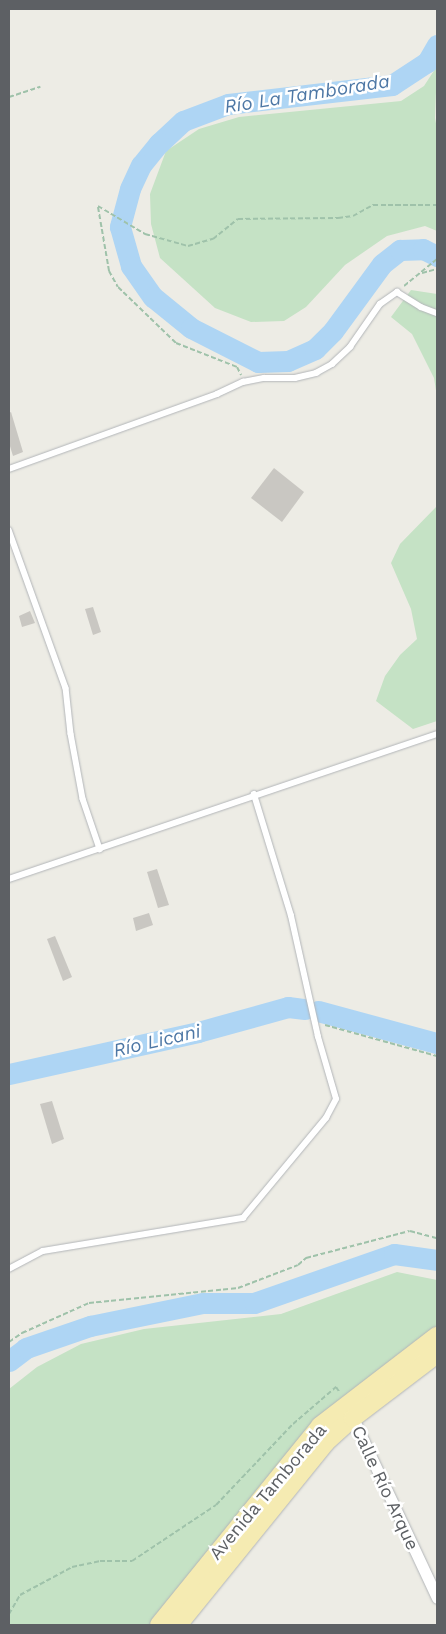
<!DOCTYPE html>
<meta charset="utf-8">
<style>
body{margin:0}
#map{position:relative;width:446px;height:1634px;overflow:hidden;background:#edece5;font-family:"Work Sans",sans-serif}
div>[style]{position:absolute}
.green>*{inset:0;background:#c5e2c5}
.river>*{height:21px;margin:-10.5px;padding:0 10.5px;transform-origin:10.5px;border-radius:10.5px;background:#aed5f4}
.building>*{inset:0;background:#c9c7c2}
.path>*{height:2px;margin-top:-1px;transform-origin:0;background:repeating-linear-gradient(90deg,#9fc2aa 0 5px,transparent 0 7.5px)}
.roads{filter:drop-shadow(0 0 1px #b2b5b8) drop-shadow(0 0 1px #b2b5b8)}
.lane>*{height:5.5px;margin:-2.75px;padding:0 2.75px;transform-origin:2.75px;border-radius:2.75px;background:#fff}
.street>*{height:11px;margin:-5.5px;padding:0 5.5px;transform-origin:5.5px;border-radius:5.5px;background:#fff}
.primary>*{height:18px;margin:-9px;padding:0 9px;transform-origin:9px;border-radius:9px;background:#f5ebb2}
span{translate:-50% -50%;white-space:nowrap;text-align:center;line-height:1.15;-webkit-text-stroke:5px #fff;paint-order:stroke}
.street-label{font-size:18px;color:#5d6064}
.water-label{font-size:19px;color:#4d77a5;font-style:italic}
.frame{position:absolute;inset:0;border:10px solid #5d6064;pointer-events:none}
</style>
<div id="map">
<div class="green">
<i style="clip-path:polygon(437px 66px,435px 118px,437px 129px,437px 231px,425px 226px,387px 236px,345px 265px,306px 307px,284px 321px,251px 322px,215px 308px,160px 258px,151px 224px,150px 194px,166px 151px,199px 129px,239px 117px,401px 101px,424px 86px)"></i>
<i style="clip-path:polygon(411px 290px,437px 294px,437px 397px,434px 378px,412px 334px,391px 317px)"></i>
<i style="clip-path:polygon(437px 506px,437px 721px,413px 729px,376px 701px,385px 676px,400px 655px,417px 639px,411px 609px,391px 563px,400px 544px)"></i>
<i style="clip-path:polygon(397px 1272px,437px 1280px,437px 1329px,152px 1625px,9px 1625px,9px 1389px,37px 1367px,81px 1344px,144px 1329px,281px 1314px)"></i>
</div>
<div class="river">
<i style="left:437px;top:45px;width:20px;rotate:120deg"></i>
<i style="left:427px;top:62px;width:42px;rotate:146.7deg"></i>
<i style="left:392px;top:85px;width:165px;rotate:173.4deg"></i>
<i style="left:228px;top:104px;width:48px;rotate:159.3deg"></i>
<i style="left:183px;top:121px;width:33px;rotate:137deg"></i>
<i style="left:159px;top:143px;width:28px;rotate:129deg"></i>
<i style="left:141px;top:165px;width:26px;rotate:115deg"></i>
<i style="left:130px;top:189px;width:39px;rotate:105deg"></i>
<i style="left:120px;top:227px;width:41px;rotate:74.2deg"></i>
<i style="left:131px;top:266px;width:38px;rotate:55deg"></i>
<i style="left:153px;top:297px;width:49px;rotate:39.2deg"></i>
<i style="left:191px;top:328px;width:75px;rotate:26.9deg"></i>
<i style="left:258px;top:362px;width:30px;rotate:-2deg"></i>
<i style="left:288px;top:361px;width:30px;rotate:-24deg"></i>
<i style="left:315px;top:349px;width:25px;rotate:-45deg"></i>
<i style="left:333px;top:331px;width:83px;rotate:-53.8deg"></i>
<i style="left:382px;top:264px;width:23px;rotate:-38deg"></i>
<i style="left:400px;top:250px;width:23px;rotate:-2deg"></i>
<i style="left:423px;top:249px;width:16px;rotate:27deg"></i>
<i style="left:318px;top:1011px;width:123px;rotate:15.1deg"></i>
<i style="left:9px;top:1074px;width:194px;rotate:-12.5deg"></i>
<i style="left:198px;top:1032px;width:93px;rotate:-15.5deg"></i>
<i style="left:288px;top:1007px;width:17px;rotate:7deg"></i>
<i style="left:9px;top:1361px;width:21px;rotate:-37deg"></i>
<i style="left:26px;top:1348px;width:68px;rotate:-19deg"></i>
<i style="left:90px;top:1326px;width:115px;rotate:-11.5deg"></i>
<i style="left:203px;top:1303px;width:51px"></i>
<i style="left:254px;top:1303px;width:148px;rotate:-19.3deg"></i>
<i style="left:394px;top:1254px;width:43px;rotate:7.9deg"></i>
</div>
<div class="building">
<i style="clip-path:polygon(11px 412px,23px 452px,13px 456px,9px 443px,9px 413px)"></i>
<i style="clip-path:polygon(274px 468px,304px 492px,282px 522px,251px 498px)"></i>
<i style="clip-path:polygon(93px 607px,101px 632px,93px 635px,85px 609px)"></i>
<i style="clip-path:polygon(30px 611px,35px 623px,22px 627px,19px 616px)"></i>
<i style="clip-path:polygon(157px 869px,169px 905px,158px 908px,147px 872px)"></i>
<i style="clip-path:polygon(149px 913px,153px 925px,136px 931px,133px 918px)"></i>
<i style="clip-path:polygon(55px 936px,72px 977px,63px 981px,47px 939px)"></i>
<i style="clip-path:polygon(52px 1101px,64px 1139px,52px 1144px,40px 1104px)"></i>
</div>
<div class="path">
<i style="left:9px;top:97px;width:33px;rotate:-18deg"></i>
<i style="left:98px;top:206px;width:55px;rotate:30.8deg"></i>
<i style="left:145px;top:234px;width:45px;rotate:15.6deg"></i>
<i style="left:188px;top:246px;width:26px;rotate:-16deg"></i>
<i style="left:213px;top:239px;width:32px;rotate:-39deg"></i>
<i style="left:238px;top:219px;width:100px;rotate:-0.6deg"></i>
<i style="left:338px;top:218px;width:15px;rotate:-8deg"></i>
<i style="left:353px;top:216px;width:23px;rotate:-29deg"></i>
<i style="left:373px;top:205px;width:64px"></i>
<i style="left:98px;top:207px;width:65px;rotate:80.2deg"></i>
<i style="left:109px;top:271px;width:18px;rotate:61deg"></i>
<i style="left:118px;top:287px;width:81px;rotate:44deg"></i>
<i style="left:176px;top:343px;width:66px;rotate:21.5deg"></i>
<i style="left:237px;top:367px;width:9px;rotate:63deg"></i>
<i style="left:422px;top:273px;width:16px;rotate:-15deg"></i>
<i style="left:404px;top:286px;width:43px;rotate:-39.3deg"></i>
<i style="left:325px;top:1025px;width:116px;rotate:15.5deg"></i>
<i style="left:9px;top:1342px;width:16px;rotate:-35deg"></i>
<i style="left:22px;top:1333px;width:73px;rotate:-24.1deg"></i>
<i style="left:89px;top:1303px;width:150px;rotate:-5.7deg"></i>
<i style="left:238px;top:1288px;width:64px;rotate:-21deg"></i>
<i style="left:298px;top:1265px;width:11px;rotate:-41deg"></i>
<i style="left:306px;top:1258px;width:107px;rotate:-14.6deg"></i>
<i style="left:410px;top:1231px;width:28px;rotate:15deg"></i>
<i style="left:9px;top:1614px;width:22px;rotate:-60deg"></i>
<i style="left:20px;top:1595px;width:59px;rotate:-28.3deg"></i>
<i style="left:72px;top:1567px;width:29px;rotate:-12deg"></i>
<i style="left:100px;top:1561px;width:32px"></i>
<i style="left:132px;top:1561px;width:101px;rotate:-33.7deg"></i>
<i style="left:216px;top:1505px;width:112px;rotate:-46.5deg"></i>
<i style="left:293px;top:1424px;width:57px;rotate:-40.7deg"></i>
<i style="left:336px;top:1387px;width:7px;rotate:56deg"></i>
</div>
<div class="roads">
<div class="lane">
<i style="left:9px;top:469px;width:221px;rotate:-19.8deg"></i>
<i style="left:217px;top:394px;width:29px;rotate:-25deg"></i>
<i style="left:243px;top:382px;width:21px;rotate:-11deg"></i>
<i style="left:264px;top:378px;width:31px"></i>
<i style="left:295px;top:378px;width:22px;rotate:-13deg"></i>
<i style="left:316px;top:373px;width:18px;rotate:-29deg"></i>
<i style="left:332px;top:364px;width:25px;rotate:-43deg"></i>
<i style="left:350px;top:347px;width:52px;rotate:-55.1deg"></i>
<i style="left:380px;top:304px;width:21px;rotate:-35deg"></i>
<i style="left:397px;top:292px;width:28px;rotate:32deg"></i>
<i style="left:421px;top:307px;width:17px;rotate:21deg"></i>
<i style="left:9px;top:530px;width:168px;rotate:70.2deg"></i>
<i style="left:66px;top:688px;width:46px;rotate:83.8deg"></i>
<i style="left:71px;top:734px;width:66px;rotate:79.5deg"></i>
<i style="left:83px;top:799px;width:53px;rotate:71.2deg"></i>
<i style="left:9px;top:879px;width:452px;rotate:-18.7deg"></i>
<i style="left:9px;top:1269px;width:38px;rotate:-28deg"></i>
<i style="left:43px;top:1251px;width:203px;rotate:-9.4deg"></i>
<i style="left:243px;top:1218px;width:130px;rotate:-50.3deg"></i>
<i style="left:326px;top:1118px;width:21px;rotate:-62deg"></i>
<i style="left:336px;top:1099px;width:65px;rotate:-106.2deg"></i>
<i style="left:318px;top:1037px;width:124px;rotate:-102.6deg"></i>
<i style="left:291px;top:916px;width:127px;rotate:-107deg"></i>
</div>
<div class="street">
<i style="left:351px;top:1414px;width:203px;rotate:64.9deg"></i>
</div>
<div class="primary">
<i style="left:159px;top:1625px;width:256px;rotate:-51deg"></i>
<i style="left:320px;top:1426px;width:148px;rotate:-37.6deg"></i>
<i style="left:178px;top:1625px;width:235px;rotate:-51deg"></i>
<i style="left:326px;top:1442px;width:36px;rotate:-42deg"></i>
<i style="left:353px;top:1418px;width:106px;rotate:-37.3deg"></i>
</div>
</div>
<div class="street-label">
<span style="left:385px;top:1488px;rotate:65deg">Calle Río Arque</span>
<span style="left:268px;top:1492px;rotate:-50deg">Avenida Tamborada</span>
</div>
<div class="water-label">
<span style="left:307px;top:94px;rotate:-9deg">Río La Tamborada</span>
<span style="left:157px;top:1041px;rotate:-13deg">Río Licani</span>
</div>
<div class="frame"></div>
</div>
